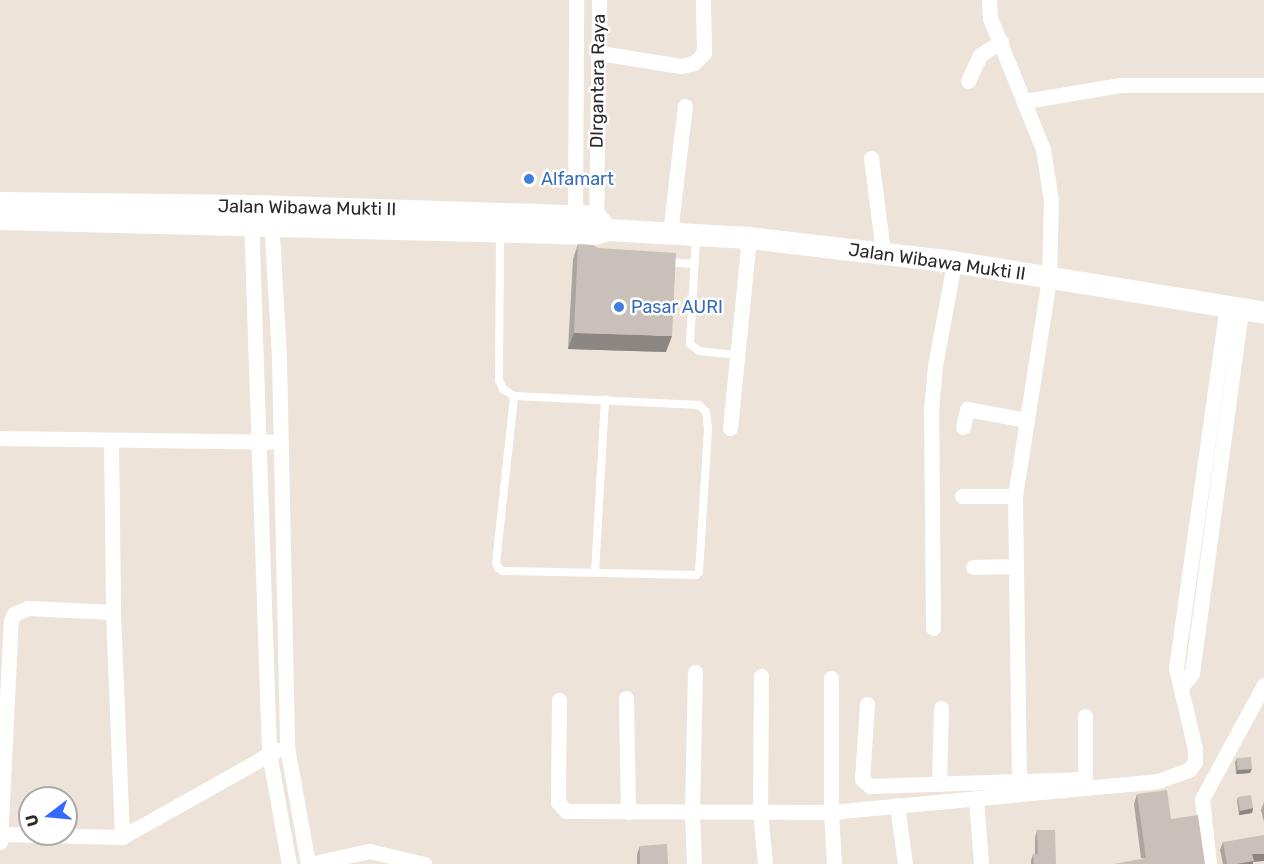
<!DOCTYPE html>
<style>
body{margin:0}
#map{position:relative;width:1264px;height:864px;overflow:hidden;background:#ede3d9;font-family:Rubik,sans-serif}
div>[style]{position:absolute}
.service>*{height:8px;margin:-4px;padding:0 4px;transform-origin:4px;border-radius:4px;background:#fff}
.minor>*{height:15px;margin:-7.5px;padding:0 7.5px;transform-origin:7.5px;border-radius:7.5px;background:#fff}
.secondary>*{height:22px;margin:-11px;padding:0 11px;transform-origin:11px;border-radius:11px;background:#fff}
.wall>*{inset:0;background:#aca59f}
.shaded-wall>*{inset:0;background:#8c8682}
.building>*{inset:0;background:#c8c0b9}
.dots>*{width:16px;height:16px;translate:-50% -50%;box-sizing:border-box;border:3px solid #fff;border-radius:50%}
span{translate:-50% -50%;white-space:nowrap;text-align:center;line-height:1.15;-webkit-text-stroke:5px #fff;paint-order:stroke}
.street-label{font-size:18px;color:#292929}
.shop-label{font-size:18px;color:#366cbe}
.left{translate:0 -50%;text-align:left}
.north{position:absolute;left:18px;top:786px;width:60px;height:60px;box-sizing:border-box;background:#fff;border:2px solid #a9a9a9;border-radius:50%;rotate:254deg;font-size:16px;font-weight:700;line-height:24px;text-align:center;color:#292929}
.north::after{content:'';display:block;margin:auto;width:21px;height:27px;background:#3468ff;clip-path:polygon(50% 0,100% 100%,50% 72%,0 100%)}
</style>
<div id="map">
<div class="service">
<i style="left:500px;top:234px;width:146px;rotate:90.4deg"></i>
<i style="left:499px;top:380px;width:10px;rotate:66deg"></i>
<i style="left:503px;top:389px;width:13px;rotate:32deg"></i>
<i style="left:514px;top:396px;width:185px;rotate:2.8deg"></i>
<i style="left:699px;top:405px;width:10px;rotate:45deg"></i>
<i style="left:706px;top:412px;width:17px;rotate:83deg"></i>
<i style="left:708px;top:429px;width:143px;rotate:93.6deg"></i>
<i style="left:699px;top:572px;width:4px;rotate:135deg"></i>
<i style="left:696px;top:575px;width:193px;rotate:-178.8deg"></i>
<i style="left:503px;top:571px;width:6px;rotate:-149deg"></i>
<i style="left:498px;top:568px;width:5px;rotate:-112deg"></i>
<i style="left:496px;top:563px;width:168px;rotate:-83.8deg"></i>
<i style="left:696px;top:239px;width:105px;rotate:93.3deg"></i>
<i style="left:690px;top:344px;width:11px;rotate:38deg"></i>
<i style="left:699px;top:351px;width:37px;rotate:6deg"></i>
<i style="left:666px;top:262px;width:28px;rotate:4deg"></i>
<i style="left:595px;top:573px;width:174px;rotate:-86.7deg"></i>
</div>
<div class="minor">
<i style="left:989px;top:0;width:18px;rotate:87deg"></i>
<i style="left:990px;top:18px;width:141px;rotate:68deg"></i>
<i style="left:1043px;top:149px;width:52px;rotate:81.1deg"></i>
<i style="left:1051px;top:200px;width:79px;rotate:91.5deg"></i>
<i style="left:1049px;top:279px;width:220px;rotate:98.9deg"></i>
<i style="left:1015px;top:496px;width:286px;rotate:89.2deg"></i>
<i style="left:599px;top:53px;width:83px;rotate:9deg"></i>
<i style="left:681px;top:66px;width:13px;rotate:-13deg"></i>
<i style="left:694px;top:63px;width:14px;rotate:-45deg"></i>
<i style="left:704px;top:53px;width:53px;rotate:-91.1deg"></i>
<i style="left:968px;top:81px;width:29px;rotate:-65deg"></i>
<i style="left:980px;top:55px;width:25px;rotate:-32deg"></i>
<i style="left:1025px;top:101px;width:97px;rotate:-9.5deg"></i>
<i style="left:1121px;top:85px;width:143px"></i>
<i style="left:871px;top:158px;width:95px;rotate:82.7deg"></i>
<i style="left:251px;top:218px;width:535px;rotate:88.07deg"></i>
<i style="left:269px;top:753px;width:113px;rotate:79.8deg"></i>
<i style="left:271px;top:218px;width:140px;rotate:86.7deg"></i>
<i style="left:279px;top:358px;width:389px;rotate:88.8deg"></i>
<i style="left:287px;top:747px;width:119px;rotate:79.8deg"></i>
<i style="left:575px;top:225px;width:225px;rotate:-89.7deg"></i>
<i style="left:596px;top:225px;width:225px;rotate:-89.2deg"></i>
<i style="left:670px;top:233px;width:128px;rotate:-83.3deg"></i>
<i style="left:963px;top:427px;width:18px;rotate:-77deg"></i>
<i style="left:967px;top:409px;width:61px;rotate:10.4deg"></i>
<i style="left:730px;top:428px;width:191px;rotate:-84.3deg"></i>
<i style="left:0;top:438px;width:270px;rotate:0.8deg"></i>
<i style="left:111px;top:440px;width:172px;rotate:89.3deg"></i>
<i style="left:113px;top:612px;width:225px;rotate:87.7deg"></i>
<i style="left:962px;top:496px;width:53px"></i>
<i style="left:973px;top:567px;width:42px;rotate:-1.4deg"></i>
<i style="left:933px;top:628px;width:218px;rotate:-90.5deg"></i>
<i style="left:931px;top:410px;width:44px;rotate:-84.8deg"></i>
<i style="left:935px;top:366px;width:106px;rotate:-79.6deg"></i>
<i style="left:761px;top:676px;width:134px;rotate:90.4deg"></i>
<i style="left:760px;top:810px;width:54px;rotate:84.7deg"></i>
<i style="left:831px;top:678px;width:134px;rotate:90deg"></i>
<i style="left:831px;top:812px;width:52px;rotate:86.7deg"></i>
<i style="left:1182px;top:686px;width:16px;rotate:-52deg"></i>
<i style="left:1192px;top:673px;width:367px;rotate:-82.3deg"></i>
<i style="left:626px;top:698px;width:114px;rotate:89deg"></i>
<i style="left:559px;top:700px;width:102px;rotate:90.6deg"></i>
<i style="left:558px;top:802px;width:12px;rotate:48deg"></i>
<i style="left:566px;top:811px;width:265px;rotate:0.2deg"></i>
<i style="left:831px;top:812px;width:309px;rotate:-5.4deg"></i>
<i style="left:1139px;top:783px;width:19px;rotate:-6deg"></i>
<i style="left:1158px;top:781px;width:33px;rotate:-20deg"></i>
<i style="left:1189px;top:770px;width:10px;rotate:-53deg"></i>
<i style="left:1195px;top:762px;width:13px;rotate:-90deg"></i>
<i style="left:1195px;top:749px;width:83px;rotate:-103.2deg"></i>
<i style="left:1176px;top:668px;width:365px;rotate:-82deg"></i>
<i style="left:867px;top:704px;width:75px;rotate:93.8deg"></i>
<i style="left:862px;top:779px;width:11px;rotate:41deg"></i>
<i style="left:870px;top:786px;width:215px;rotate:-1.9deg"></i>
<i style="left:1085px;top:779px;width:63px;rotate:-90deg"></i>
<i style="left:939px;top:784px;width:76px;rotate:-88.5deg"></i>
<i style="left:976px;top:799px;width:65px;rotate:85.6deg"></i>
<i style="left:897px;top:805px;width:60px;rotate:82.3deg"></i>
<i style="left:0;top:834px;width:122px;rotate:1.4deg"></i>
<i style="left:122px;top:837px;width:178px;rotate:-29.3deg"></i>
<i style="left:0;top:842px;width:221px;rotate:-87.2deg"></i>
<i style="left:11px;top:621px;width:8px;rotate:-67deg"></i>
<i style="left:14px;top:614px;width:15px;rotate:-23deg"></i>
<i style="left:28px;top:608px;width:85px;rotate:2.7deg"></i>
<i style="left:310px;top:864px;width:60px;rotate:-12.4deg"></i>
<i style="left:369px;top:851px;width:57px;rotate:13.3deg"></i>
<i style="left:694px;top:864px;width:52px;rotate:-92.2deg"></i>
<i style="left:692px;top:812px;width:140px;rotate:-88.8deg"></i>
<i style="left:1209px;top:864px;width:65px;rotate:-96.1deg"></i>
<i style="left:1202px;top:799px;width:130px;rotate:-61.5deg"></i>
</div>
<div class="secondary">
<i style="left:0;top:203px;width:251px;rotate:0.7deg"></i>
<i style="left:251px;top:206px;width:324px;rotate:1.8deg"></i>
<i style="left:575px;top:216px;width:21px;rotate:3deg"></i>
<i style="left:596px;top:217px;width:17px;rotate:50deg"></i>
<i style="left:0;top:219px;width:595px;rotate:1.44deg"></i>
<i style="left:595px;top:234px;width:13px;rotate:-18deg"></i>
<i style="left:607px;top:230px;width:142px;rotate:3.2deg"></i>
<i style="left:749px;top:238px;width:206px;rotate:6.7deg"></i>
<i style="left:954px;top:262px;width:314px;rotate:9.3deg"></i>
</div>
<div class="wall">
<i style="clip-path:polygon(578px 244px,666px 352px,568px 349px,573px 259px)"></i>
<i style="clip-path:polygon(1237px 758px,1250px 773px,1236px 774px,1235px 762px)"></i>
<i style="clip-path:polygon(1137px 794px,1171px 819px,1205px 864px,1141px 858px,1134px 804px)"></i>
<i style="clip-path:polygon(1238px 797px,1253px 808px,1252px 813px,1239px 815px,1237px 801px)"></i>
<i style="clip-path:polygon(1264px 802px,1264px 822px,1261px 810px)"></i>
<i style="clip-path:polygon(1037px 830px,1056px 864px,1031px 864px,1031px 861px,1033px 854px,1035px 854px,1035px 838px)"></i>
<i style="clip-path:polygon(1223px 842px,1253px 862px,1253px 864px,1223px 864px,1220px 850px)"></i>
<i style="clip-path:polygon(640px 846px,668px 864px,637px 864px,637px 854px)"></i>
</div>
<div class="shaded-wall">
<i style="clip-path:polygon(574px 333px,672px 336px,666px 352px,568px 349px)"></i>
<i style="clip-path:polygon(1252px 769px,1250px 773px,1236px 774px,1238px 770px)"></i>
<i style="clip-path:polygon(1253px 808px,1252px 813px,1239px 815px,1240px 811px)"></i>
<i style="clip-path:polygon(1252px 854px,1264px 854px,1264px 861px,1253px 862px,1253px 864px,1237px 864px)"></i>
</div>
<div class="building">
<i style="clip-path:polygon(578px 244px,593px 245px,598px 248px,676px 253px,672px 336px,574px 333px)"></i>
<i style="clip-path:polygon(1251px 757px,1252px 769px,1238px 770px,1237px 758px)"></i>
<i style="clip-path:polygon(1167px 790px,1171px 819px,1198px 815px,1205px 864px,1114px 864px,1146px 858px,1137px 794px)"></i>
<i style="clip-path:polygon(1251px 795px,1253px 808px,1240px 811px,1238px 797px)"></i>
<i style="clip-path:polygon(1037px 830px,1055px 830px,1056px 864px,1034px 864px,1033px 854px,1038px 854px)"></i>
<i style="clip-path:polygon(1264px 835px,1264px 854px,1252px 854px,1254px 861px,1237px 864px,1227px 864px,1223px 842px)"></i>
<i style="clip-path:polygon(667px 844px,668px 864px,640px 864px,640px 846px)"></i>
</div>
<div class="dots">
<i style="left:529px;top:179px;background:#3f7fe0"></i>
<i style="left:619px;top:307px;background:#3f7fe0"></i>
</div>
<div class="street-label">
<span style="left:598px;top:81px;rotate:-89deg">DIrgantara Raya</span>
<span style="left:307px;top:208px;rotate:1deg">Jalan Wibawa Mukti II</span>
<span style="left:937px;top:262px;rotate:8deg">Jalan Wibawa Mukti II</span>
</div>
<div class="shop-label">
<span class="left" style="left:541px;top:179px">Alfamart</span>
<span class="left" style="left:631px;top:307px">Pasar AURI</span>
</div>
<div class="north">U</div>
</div>
